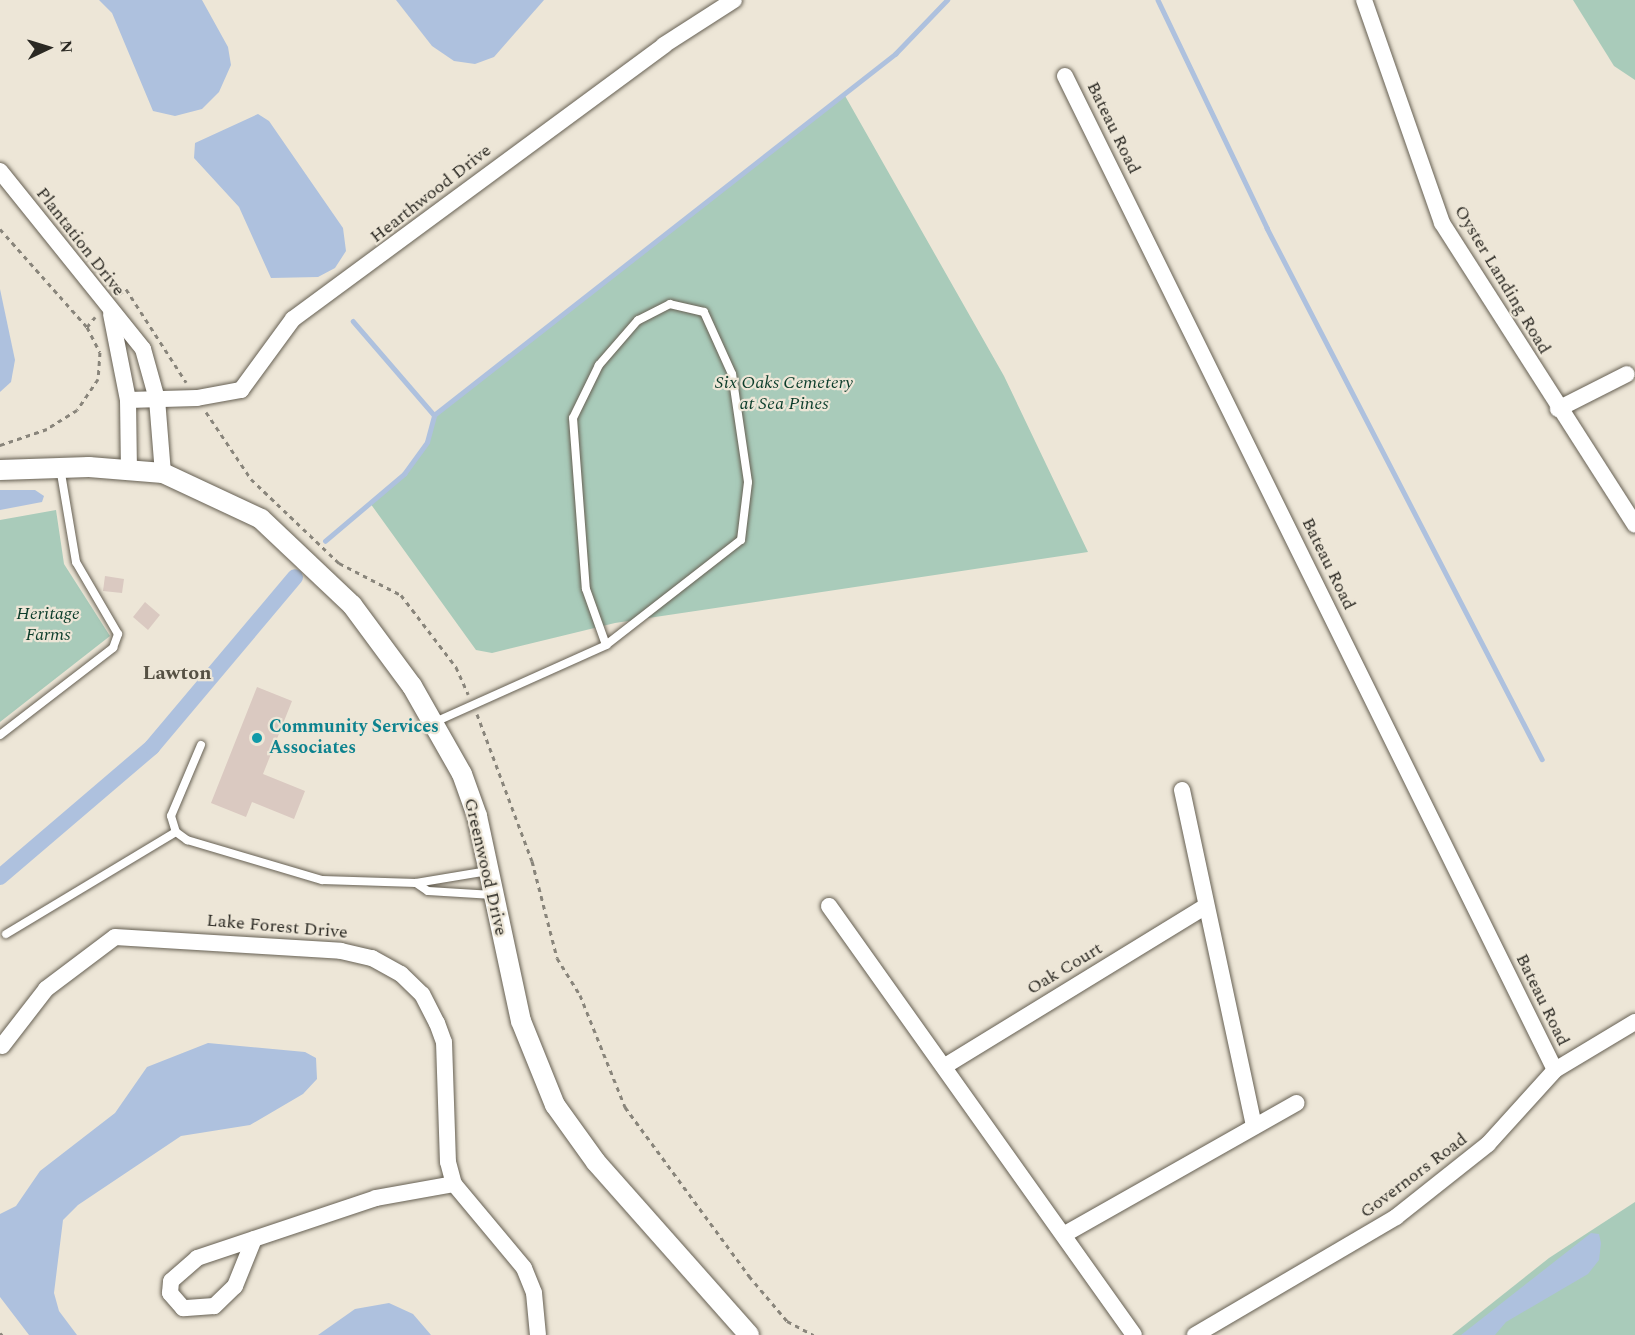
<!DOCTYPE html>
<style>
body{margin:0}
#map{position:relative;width:1635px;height:1335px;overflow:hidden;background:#ede6d7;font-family:Spectral,serif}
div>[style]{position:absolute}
.green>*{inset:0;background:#a9cbba}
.water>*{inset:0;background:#aec1de}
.stream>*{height:4.5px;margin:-2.25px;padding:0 2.25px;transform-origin:2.25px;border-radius:2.25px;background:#aec1de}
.canal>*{height:16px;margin:-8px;padding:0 8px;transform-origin:8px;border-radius:8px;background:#aec1de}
.building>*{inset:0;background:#dac9c1}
.path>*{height:3px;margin-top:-1.5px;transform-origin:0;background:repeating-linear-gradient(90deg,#89857b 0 4.5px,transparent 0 9px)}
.roads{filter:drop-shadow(0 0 2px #666053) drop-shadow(0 0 2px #666053)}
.service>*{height:8px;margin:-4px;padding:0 4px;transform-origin:4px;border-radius:4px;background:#fff}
.minor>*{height:16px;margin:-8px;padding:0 8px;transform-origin:8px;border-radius:8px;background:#fff}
.tertiary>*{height:20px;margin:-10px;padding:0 10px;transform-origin:10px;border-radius:10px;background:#fff}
.dots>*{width:16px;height:16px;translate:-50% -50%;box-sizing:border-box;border:3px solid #ede6d7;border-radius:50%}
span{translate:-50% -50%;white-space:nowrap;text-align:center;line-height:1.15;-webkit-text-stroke:4.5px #ede6d7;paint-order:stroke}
.street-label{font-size:18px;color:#2b2923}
.park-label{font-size:18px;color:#0b3c2a;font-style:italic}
.culture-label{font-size:18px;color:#0d838f;font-weight:700}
.left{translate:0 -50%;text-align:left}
.neighbourhood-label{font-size:20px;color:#565144;font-weight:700}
.north{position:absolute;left:18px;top:18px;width:60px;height:60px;-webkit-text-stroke:4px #ede6d7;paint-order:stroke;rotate:86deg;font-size:16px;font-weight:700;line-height:24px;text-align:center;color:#2b2923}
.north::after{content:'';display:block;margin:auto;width:21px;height:27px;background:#2b2923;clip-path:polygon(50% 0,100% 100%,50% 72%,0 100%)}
</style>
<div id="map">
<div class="green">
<i style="clip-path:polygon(1573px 0,1635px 0,1635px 80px,1614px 66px)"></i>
<i style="clip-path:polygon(844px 94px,1004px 376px,1088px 552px,615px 623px,492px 653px,476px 650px,370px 503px,404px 474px,427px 442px,434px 415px)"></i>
<i style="clip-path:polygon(56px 510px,64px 564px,110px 636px,0 722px,0 520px)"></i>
<i style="clip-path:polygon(1635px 1202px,1635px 1335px,1452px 1335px,1549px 1258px)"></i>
</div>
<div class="water">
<i style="clip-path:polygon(99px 0,202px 0,228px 47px,231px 65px,219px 92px,202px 109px,175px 116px,153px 111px,112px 13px)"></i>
<i style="clip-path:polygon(396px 0,544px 0,494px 57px,475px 64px,454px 61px,432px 46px)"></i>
<i style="clip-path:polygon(258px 114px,269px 121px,343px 228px,346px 251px,335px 268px,318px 277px,271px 278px,239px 207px,194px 158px,195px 143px)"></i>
<i style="clip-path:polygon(0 289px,15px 360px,11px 382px,0 392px)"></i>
<i style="clip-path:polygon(0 490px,35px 490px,44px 496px,42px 502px,0 510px)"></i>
<i style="clip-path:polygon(208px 1043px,305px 1052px,316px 1058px,317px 1079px,303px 1094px,250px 1125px,181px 1136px,78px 1205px,63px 1220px,54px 1293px,59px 1311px,77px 1335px,29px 1335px,0 1297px,0 1214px,16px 1206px,40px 1171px,115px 1113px,147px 1067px)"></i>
<i style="clip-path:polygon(1591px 1233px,1599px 1234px,1601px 1243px,1599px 1260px,1588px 1274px,1506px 1322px,1495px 1335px,1461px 1335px)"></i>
<i style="clip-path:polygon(389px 1303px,413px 1314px,431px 1335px,318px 1335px,355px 1309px)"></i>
</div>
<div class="stream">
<i style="left:1158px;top:0;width:253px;rotate:64.4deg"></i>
<i style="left:1267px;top:228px;width:598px;rotate:62.62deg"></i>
<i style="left:353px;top:321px;width:124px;rotate:49.2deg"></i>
<i style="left:325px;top:541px;width:104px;rotate:-40.3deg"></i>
<i style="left:404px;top:474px;width:39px;rotate:-54deg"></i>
<i style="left:427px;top:442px;width:28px;rotate:-75deg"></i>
<i style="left:434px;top:415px;width:586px;rotate:-38.06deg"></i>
<i style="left:895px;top:54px;width:75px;rotate:-46.1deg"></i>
</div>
<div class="canal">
<i style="left:0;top:877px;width:200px;rotate:-40.5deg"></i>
<i style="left:152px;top:747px;width:222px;rotate:-49.9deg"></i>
</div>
<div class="building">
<i style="clip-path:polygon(105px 576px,124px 579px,122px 593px,103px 591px)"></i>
<i style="clip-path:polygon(145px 602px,160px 615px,148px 630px,133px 617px)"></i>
<i style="clip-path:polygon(257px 687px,292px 701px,263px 774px,305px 791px,294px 819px,252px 802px,246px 817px,211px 803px)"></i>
</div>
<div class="path">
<i style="left:0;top:229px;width:131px;rotate:48.4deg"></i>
<i style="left:87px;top:327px;width:28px;rotate:63deg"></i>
<i style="left:100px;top:352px;width:27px;rotate:94deg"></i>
<i style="left:98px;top:379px;width:37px;rotate:124deg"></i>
<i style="left:77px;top:410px;width:36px;rotate:148deg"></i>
<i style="left:47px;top:429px;width:50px;rotate:161.2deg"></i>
<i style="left:119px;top:294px;width:9px;rotate:-36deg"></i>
<i style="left:126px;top:289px;width:111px;rotate:57.2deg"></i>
<i style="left:87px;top:327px;width:13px;rotate:-51deg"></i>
<i style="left:206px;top:412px;width:81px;rotate:56.1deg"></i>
<i style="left:251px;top:479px;width:122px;rotate:43.7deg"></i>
<i style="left:339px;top:563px;width:70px;rotate:27.3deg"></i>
<i style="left:401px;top:595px;width:91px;rotate:52.6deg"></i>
<i style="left:456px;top:667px;width:30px;rotate:66deg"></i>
<i style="left:477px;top:714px;width:157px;rotate:69.5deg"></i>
<i style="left:532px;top:861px;width:100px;rotate:75.5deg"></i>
<i style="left:557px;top:958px;width:44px;rotate:58.1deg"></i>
<i style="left:580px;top:995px;width:121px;rotate:68.1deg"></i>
<i style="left:625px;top:1107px;width:210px;rotate:53.7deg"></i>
<i style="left:749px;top:1276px;width:59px;rotate:49.8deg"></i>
<i style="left:787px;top:1321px;width:30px;rotate:28deg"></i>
<i style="left:0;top:1333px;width:3px;rotate:45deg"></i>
</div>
<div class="roads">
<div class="service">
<i style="left:435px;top:722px;width:188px;rotate:-24.2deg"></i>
<i style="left:606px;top:645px;width:171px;rotate:-37.9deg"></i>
<i style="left:741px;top:540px;width:58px;rotate:-83.1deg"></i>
<i style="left:748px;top:482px;width:109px;rotate:-98.4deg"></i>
<i style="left:732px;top:374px;width:68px;rotate:-114.3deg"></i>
<i style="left:704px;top:312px;width:35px;rotate:-167deg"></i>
<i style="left:670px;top:304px;width:36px;rotate:153deg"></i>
<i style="left:638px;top:320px;width:60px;rotate:130.9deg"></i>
<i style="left:599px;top:365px;width:59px;rotate:116.1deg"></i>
<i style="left:573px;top:418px;width:171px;rotate:85.7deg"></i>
<i style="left:586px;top:589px;width:59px;rotate:70.3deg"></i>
<i style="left:0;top:735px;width:143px;rotate:-37.6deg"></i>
<i style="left:113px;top:648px;width:15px;rotate:-70deg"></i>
<i style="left:118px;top:634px;width:83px;rotate:-120.3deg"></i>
<i style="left:76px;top:562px;width:96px;rotate:-99.6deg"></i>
<i style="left:201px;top:745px;width:77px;rotate:112.9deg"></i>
<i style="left:171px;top:816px;width:17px;rotate:73deg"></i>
<i style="left:176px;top:832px;width:14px;rotate:36deg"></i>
<i style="left:187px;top:840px;width:141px;rotate:16.5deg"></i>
<i style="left:322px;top:880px;width:94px;rotate:1.8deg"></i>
<i style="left:416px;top:883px;width:73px;rotate:-9.5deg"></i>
<i style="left:416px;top:883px;width:14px;rotate:34deg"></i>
<i style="left:428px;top:891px;width:65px;rotate:3.5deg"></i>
<i style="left:6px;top:934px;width:198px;rotate:-31deg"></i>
</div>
<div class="minor">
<i style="left:1364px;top:0;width:236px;rotate:70.7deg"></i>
<i style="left:1442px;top:223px;width:358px;rotate:57.4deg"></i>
<i style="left:1065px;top:76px;width:1108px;rotate:63.76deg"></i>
<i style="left:0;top:171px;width:228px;rotate:51.2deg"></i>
<i style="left:143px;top:349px;width:52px;rotate:74.4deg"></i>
<i style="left:157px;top:399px;width:74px;rotate:85.4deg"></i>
<i style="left:111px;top:314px;width:88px;rotate:78.8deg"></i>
<i style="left:128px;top:400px;width:71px;rotate:89.2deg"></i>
<i style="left:128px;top:400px;width:69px;rotate:-1.7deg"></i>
<i style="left:197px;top:398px;width:45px;rotate:-10.3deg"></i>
<i style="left:241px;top:390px;width:88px;rotate:-53.8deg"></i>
<i style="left:293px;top:319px;width:461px;rotate:-36.4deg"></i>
<i style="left:664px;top:45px;width:83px;rotate:-32.7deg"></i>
<i style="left:1558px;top:409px;width:77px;rotate:-26.9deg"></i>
<i style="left:1182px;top:790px;width:344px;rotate:77.9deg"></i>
<i style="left:829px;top:906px;width:526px;rotate:54.59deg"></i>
<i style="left:2px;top:1046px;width:72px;rotate:-52.3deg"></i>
<i style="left:46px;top:989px;width:86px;rotate:-37deg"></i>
<i style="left:115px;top:937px;width:226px;rotate:3.5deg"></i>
<i style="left:341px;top:951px;width:32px;rotate:13deg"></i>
<i style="left:372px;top:958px;width:33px;rotate:29deg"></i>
<i style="left:401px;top:974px;width:29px;rotate:44deg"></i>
<i style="left:422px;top:994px;width:33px;rotate:63deg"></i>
<i style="left:437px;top:1023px;width:20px;rotate:70deg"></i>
<i style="left:444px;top:1042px;width:120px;rotate:88.1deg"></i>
<i style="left:448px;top:1162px;width:23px;rotate:75deg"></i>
<i style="left:454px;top:1184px;width:109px;rotate:50.2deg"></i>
<i style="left:524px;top:1268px;width:27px;rotate:68deg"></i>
<i style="left:534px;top:1293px;width:42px;rotate:84.6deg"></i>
<i style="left:945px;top:1066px;width:306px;rotate:-31.5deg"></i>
<i style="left:1065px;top:1234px;width:266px;rotate:-29.5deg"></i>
<i style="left:254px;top:1239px;width:51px;rotate:112deg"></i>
<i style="left:235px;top:1286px;width:29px;rotate:136deg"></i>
<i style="left:214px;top:1306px;width:31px;rotate:176deg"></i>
<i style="left:183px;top:1308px;width:20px;rotate:-131deg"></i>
<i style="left:170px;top:1293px;width:12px;rotate:-85deg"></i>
<i style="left:171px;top:1281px;width:35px;rotate:-41deg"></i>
<i style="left:197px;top:1258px;width:189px;rotate:-18.5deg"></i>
<i style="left:376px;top:1198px;width:79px;rotate:-10.2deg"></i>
<i style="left:1195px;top:1335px;width:233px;rotate:-30.4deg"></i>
<i style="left:1396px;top:1217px;width:117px;rotate:-38.4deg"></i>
<i style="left:1488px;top:1144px;width:100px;rotate:-47.8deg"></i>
<i style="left:1555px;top:1070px;width:93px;rotate:-31deg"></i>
</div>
<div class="tertiary">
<i style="left:0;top:470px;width:89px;rotate:-1.9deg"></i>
<i style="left:89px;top:467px;width:74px;rotate:4.6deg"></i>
<i style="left:163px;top:473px;width:108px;rotate:25.1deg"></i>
<i style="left:261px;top:519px;width:125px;rotate:43.4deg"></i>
<i style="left:352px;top:605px;width:101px;rotate:53.5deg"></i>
<i style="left:412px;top:686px;width:101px;rotate:60.4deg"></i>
<i style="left:462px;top:774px;width:45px;rotate:70.3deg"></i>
<i style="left:477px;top:816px;width:210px;rotate:77.9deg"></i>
<i style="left:521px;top:1021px;width:91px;rotate:68deg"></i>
<i style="left:555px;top:1105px;width:70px;rotate:54.3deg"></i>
<i style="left:596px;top:1162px;width:231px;rotate:48.5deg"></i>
</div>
</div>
<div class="dots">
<i style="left:257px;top:738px;background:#0f9aa8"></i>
</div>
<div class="street-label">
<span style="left:1113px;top:128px;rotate:64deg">Bateau Road</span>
<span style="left:431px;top:194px;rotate:-38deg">Hearthwood Drive</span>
<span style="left:80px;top:242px;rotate:52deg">Plantation Drive</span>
<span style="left:1502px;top:280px;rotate:59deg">Oyster Landing Road</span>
<span style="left:1328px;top:564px;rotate:64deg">Bateau Road</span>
<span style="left:485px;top:867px;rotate:77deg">Greenwood Drive</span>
<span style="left:277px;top:927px;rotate:5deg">Lake Forest Drive</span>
<span style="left:1065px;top:969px;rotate:-31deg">Oak Court</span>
<span style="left:1542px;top:1000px;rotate:64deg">Bateau Road</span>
<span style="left:1414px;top:1176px;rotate:-37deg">Governors Road</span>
</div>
<div class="park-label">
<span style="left:784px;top:394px">Six Oaks Cemetery<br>at Sea Pines</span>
<span style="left:48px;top:625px">Heritage<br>Farms</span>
</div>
<div class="culture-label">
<span class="left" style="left:269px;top:738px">Community Services<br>Associates</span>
</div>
<div class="neighbourhood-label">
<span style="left:177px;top:673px">Lawton</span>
</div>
<div class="north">N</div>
</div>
